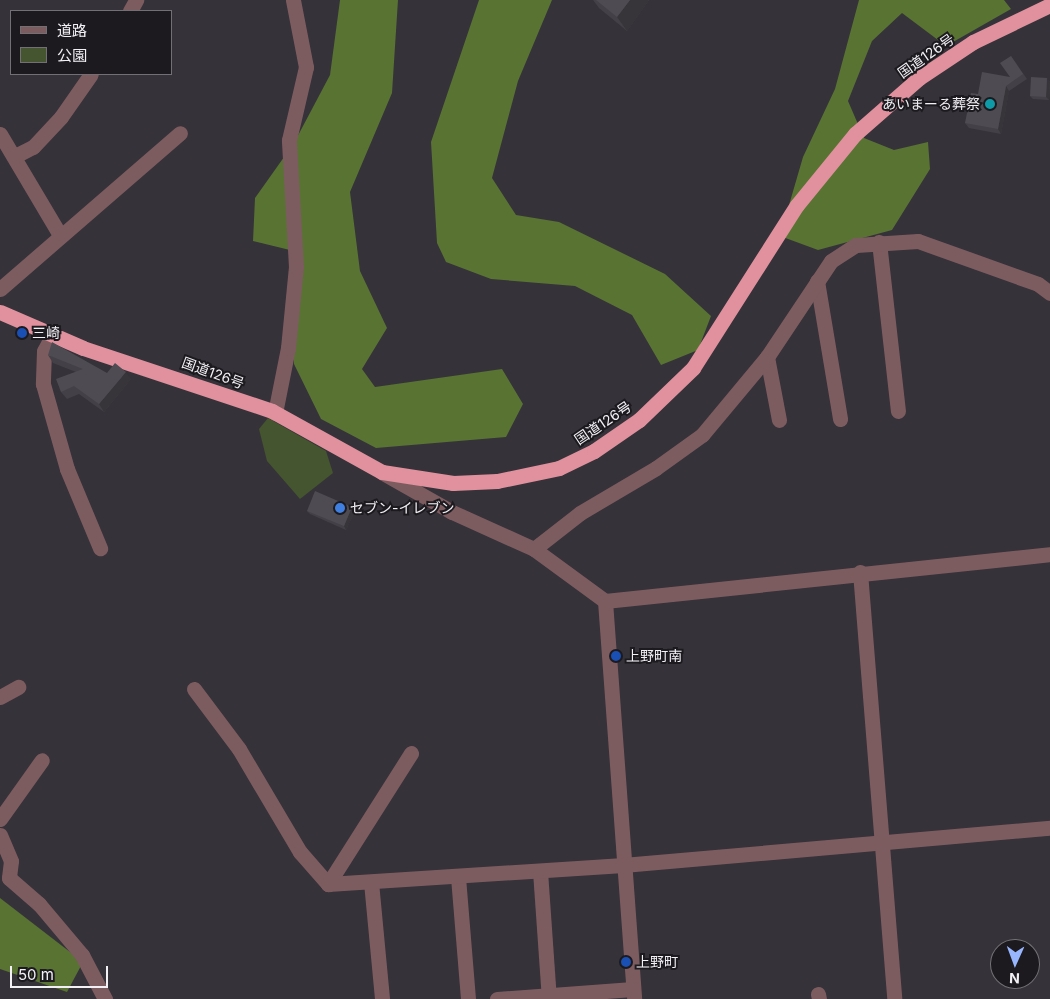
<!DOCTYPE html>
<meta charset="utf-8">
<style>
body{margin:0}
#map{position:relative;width:1050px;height:999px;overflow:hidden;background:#353239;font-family:Inter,"Noto Sans JP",sans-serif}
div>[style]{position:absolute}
.green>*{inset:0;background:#45552f}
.forest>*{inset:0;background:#597333}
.minor>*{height:15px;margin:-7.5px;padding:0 7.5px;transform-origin:7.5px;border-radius:7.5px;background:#7d5c60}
.highway>*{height:15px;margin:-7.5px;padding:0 7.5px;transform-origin:7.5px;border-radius:7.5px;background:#e0919d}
.wall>*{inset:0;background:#444047}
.shaded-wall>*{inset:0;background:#37343a}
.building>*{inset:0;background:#4f4b53}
.dots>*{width:14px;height:14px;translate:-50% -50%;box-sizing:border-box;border:2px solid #1c1a1e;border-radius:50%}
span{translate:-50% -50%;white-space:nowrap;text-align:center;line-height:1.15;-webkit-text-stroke:4px #1c1a1e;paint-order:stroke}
.street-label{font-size:14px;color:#f2f0f5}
.poi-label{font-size:14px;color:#f2f0f5}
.right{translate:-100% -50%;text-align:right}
.left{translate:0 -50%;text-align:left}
.legend{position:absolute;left:10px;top:10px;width:162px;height:65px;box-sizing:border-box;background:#1c1a1e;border:1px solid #727074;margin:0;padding:6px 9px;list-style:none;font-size:15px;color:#f2f0f5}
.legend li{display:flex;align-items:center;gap:10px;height:25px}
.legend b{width:25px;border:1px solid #727074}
.north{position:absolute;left:990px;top:939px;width:50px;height:50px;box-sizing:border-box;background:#1c1a1e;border:1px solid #727074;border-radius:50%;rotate:182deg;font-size:14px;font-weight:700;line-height:20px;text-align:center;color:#f2f0f5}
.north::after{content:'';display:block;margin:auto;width:18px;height:22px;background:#97b6fd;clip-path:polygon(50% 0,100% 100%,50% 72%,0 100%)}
.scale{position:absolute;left:10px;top:966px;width:98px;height:22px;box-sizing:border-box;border:2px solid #f2f0f5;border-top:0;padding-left:6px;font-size:15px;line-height:18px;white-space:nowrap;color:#f2f0f5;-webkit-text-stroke:4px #1c1a1e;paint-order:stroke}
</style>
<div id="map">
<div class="green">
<i style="clip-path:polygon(268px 418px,326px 451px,333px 473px,300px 499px,267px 461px,259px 429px)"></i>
</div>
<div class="forest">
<i style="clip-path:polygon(340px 0,398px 0,392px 93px,350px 192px,360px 271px,387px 328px,362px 369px,375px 387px,502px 369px,523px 404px,506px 437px,376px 448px,321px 419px,294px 364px,294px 251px,253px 241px,255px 198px,294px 143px,330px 75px)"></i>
<i style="clip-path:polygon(479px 0,552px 0,518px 81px,492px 178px,516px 215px,559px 222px,665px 274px,711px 316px,698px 350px,661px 365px,632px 315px,575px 286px,491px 279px,446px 262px,437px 243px,431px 142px)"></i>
<i style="clip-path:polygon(859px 0,1004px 0,1011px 9px,946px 46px,902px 13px,872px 41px,848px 101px,864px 138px,894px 150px,928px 142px,930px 169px,892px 230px,818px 250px,780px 236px,803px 157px,835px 89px)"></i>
<i style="clip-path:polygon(0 898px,83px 962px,67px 992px,0 969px)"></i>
</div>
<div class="minor">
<i style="left:130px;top:11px;width:13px;rotate:-61deg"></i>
<i style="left:0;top:134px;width:117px;rotate:59.3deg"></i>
<i style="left:15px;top:156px;width:20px;rotate:-27deg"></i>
<i style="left:33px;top:147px;width:41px;rotate:-47deg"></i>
<i style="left:61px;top:117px;width:52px;rotate:-55.1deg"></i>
<i style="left:879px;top:242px;width:170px;rotate:83.6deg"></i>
<i style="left:817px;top:281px;width:140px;rotate:80.5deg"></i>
<i style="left:0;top:289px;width:238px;rotate:-40.9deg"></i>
<i style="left:52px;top:336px;width:17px;rotate:118deg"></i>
<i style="left:44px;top:351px;width:33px;rotate:92deg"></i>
<i style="left:43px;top:384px;width:88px;rotate:74.2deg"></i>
<i style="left:67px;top:469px;width:86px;rotate:67.3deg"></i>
<i style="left:767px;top:357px;width:64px;rotate:79.2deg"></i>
<i style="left:275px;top:413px;width:66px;rotate:-78.7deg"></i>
<i style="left:288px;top:348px;width:81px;rotate:-84.4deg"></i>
<i style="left:296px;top:267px;width:127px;rotate:-93.2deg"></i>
<i style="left:289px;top:140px;width:75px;rotate:-76.9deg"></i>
<i style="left:306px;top:67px;width:68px;rotate:-101deg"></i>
<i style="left:383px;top:473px;width:79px;rotate:29.5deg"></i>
<i style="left:452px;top:512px;width:90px;rotate:24.3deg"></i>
<i style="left:534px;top:549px;width:88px;rotate:36.2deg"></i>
<i style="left:605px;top:601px;width:399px;rotate:85.8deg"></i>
<i style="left:534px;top:549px;width:58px;rotate:-38deg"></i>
<i style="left:580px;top:513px;width:88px;rotate:-30.6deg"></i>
<i style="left:656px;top:468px;width:57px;rotate:-35.7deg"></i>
<i style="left:702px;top:435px;width:102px;rotate:-50.2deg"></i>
<i style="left:767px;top:357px;width:115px;rotate:-56.3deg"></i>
<i style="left:831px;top:261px;width:30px;rotate:-33deg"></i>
<i style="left:856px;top:245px;width:62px;rotate:-3.7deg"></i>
<i style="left:918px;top:241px;width:127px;rotate:19.7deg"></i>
<i style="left:1038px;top:284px;width:15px;rotate:37deg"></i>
<i style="left:860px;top:572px;width:428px;rotate:85.4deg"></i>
<i style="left:605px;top:601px;width:447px;rotate:-6deg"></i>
<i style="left:194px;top:689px;width:75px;rotate:53.1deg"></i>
<i style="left:239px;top:749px;width:120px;rotate:59.4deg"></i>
<i style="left:300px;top:852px;width:43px;rotate:48.8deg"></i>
<i style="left:0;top:697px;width:21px;rotate:-29deg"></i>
<i style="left:0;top:819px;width:72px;rotate:-54.6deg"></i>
<i style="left:0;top:835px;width:28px;rotate:67deg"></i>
<i style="left:11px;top:861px;width:17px;rotate:97deg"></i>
<i style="left:9px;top:878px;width:40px;rotate:41deg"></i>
<i style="left:39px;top:904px;width:67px;rotate:49.9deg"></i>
<i style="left:82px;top:955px;width:50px;rotate:62.4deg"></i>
<i style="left:540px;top:871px;width:128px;rotate:86deg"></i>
<i style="left:458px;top:877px;width:122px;rotate:85.3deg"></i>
<i style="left:371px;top:882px;width:118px;rotate:84.6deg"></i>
<i style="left:328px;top:884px;width:296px;rotate:-3.7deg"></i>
<i style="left:623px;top:865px;width:429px;rotate:-5deg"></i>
<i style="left:328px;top:884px;width:155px;rotate:-57.6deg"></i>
<i style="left:818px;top:994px;width:5px;rotate:79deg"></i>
<i style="left:497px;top:999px;width:136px;rotate:-4.2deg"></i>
</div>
<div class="highway">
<i style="left:0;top:312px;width:90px;rotate:23.4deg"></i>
<i style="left:83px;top:348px;width:199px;rotate:18.4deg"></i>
<i style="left:272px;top:411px;width:126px;rotate:29deg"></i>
<i style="left:382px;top:472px;width:72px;rotate:8.8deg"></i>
<i style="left:453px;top:483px;width:44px;rotate:-2.6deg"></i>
<i style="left:497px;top:481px;width:63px;rotate:-11.8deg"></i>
<i style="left:559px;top:468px;width:39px;rotate:-26deg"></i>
<i style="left:594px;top:451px;width:55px;rotate:-34.6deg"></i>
<i style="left:639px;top:420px;width:75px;rotate:-43.9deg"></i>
<i style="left:693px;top:368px;width:193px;rotate:-57.5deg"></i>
<i style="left:797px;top:205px;width:92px;rotate:-50.8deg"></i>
<i style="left:855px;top:134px;width:85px;rotate:-41.2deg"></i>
<i style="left:919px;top:78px;width:65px;rotate:-33.7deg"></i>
<i style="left:973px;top:42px;width:85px;rotate:-25.7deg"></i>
</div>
<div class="wall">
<i style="clip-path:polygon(593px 0,649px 0,627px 31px,599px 8px)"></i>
<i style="clip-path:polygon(1011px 56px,1027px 79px,1009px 91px,1001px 134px,969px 128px,965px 123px,978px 94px,1010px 77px)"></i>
<i style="clip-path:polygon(1047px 78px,1050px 82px,1049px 100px,1033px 99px,1030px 96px)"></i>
<i style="clip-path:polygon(48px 355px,107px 373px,131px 379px,104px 412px,79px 394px,67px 399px,61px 392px,76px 372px,53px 363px)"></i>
<i style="clip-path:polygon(352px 507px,355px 511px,346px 530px,310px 514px,307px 511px)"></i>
</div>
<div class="shaded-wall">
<i style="clip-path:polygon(630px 0,649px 0,627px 31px,617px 17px)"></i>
<i style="clip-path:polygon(1047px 78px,1050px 82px,1049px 100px,1046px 97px)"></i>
<i style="clip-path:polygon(1006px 86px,1009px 91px,1001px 134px,998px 129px)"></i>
<i style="clip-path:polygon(126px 372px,131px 379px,104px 412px,99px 404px)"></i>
<i style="clip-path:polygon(352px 507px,355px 511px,346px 530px,344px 526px)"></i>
</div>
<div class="building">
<i style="clip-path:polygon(596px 0,630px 0,617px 17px)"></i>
<i style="clip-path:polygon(1011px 56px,1023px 74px,1006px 86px,998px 129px,965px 123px,971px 93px,978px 94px,982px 72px,1010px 77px,1000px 63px)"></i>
<i style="clip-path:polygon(1031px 77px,1047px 78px,1046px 97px,1030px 96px)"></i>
<i style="clip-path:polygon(52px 342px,107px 373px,115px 363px,126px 372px,99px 404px,74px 386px,61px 392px,56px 379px,83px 369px,48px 355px)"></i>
<i style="clip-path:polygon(315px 491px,352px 507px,344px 526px,307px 511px)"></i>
</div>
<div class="dots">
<i style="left:990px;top:104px;background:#0f9aa8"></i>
<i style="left:22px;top:333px;background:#1a4fb4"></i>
<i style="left:340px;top:508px;background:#3f7fe0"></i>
<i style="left:616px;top:656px;background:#1a4fb4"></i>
<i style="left:626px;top:962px;background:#1a4fb4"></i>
</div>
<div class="street-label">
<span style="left:926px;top:56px;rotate:-35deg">国道126号</span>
<span style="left:213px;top:373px;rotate:20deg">国道126号</span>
<span style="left:603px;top:423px;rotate:-34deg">国道126号</span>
</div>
<div class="poi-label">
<span class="right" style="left:980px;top:104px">あいまーる葬祭</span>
<span class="left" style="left:32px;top:333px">三崎</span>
<span class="left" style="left:350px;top:508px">セブン-イレブン</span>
<span class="left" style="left:626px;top:656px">上野町南</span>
<span class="left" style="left:636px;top:962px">上野町</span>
</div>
<ul class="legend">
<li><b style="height:6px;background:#7d5c60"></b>道路</li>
<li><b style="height:14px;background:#45552f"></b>公園</li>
</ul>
<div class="north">N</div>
<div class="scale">50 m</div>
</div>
